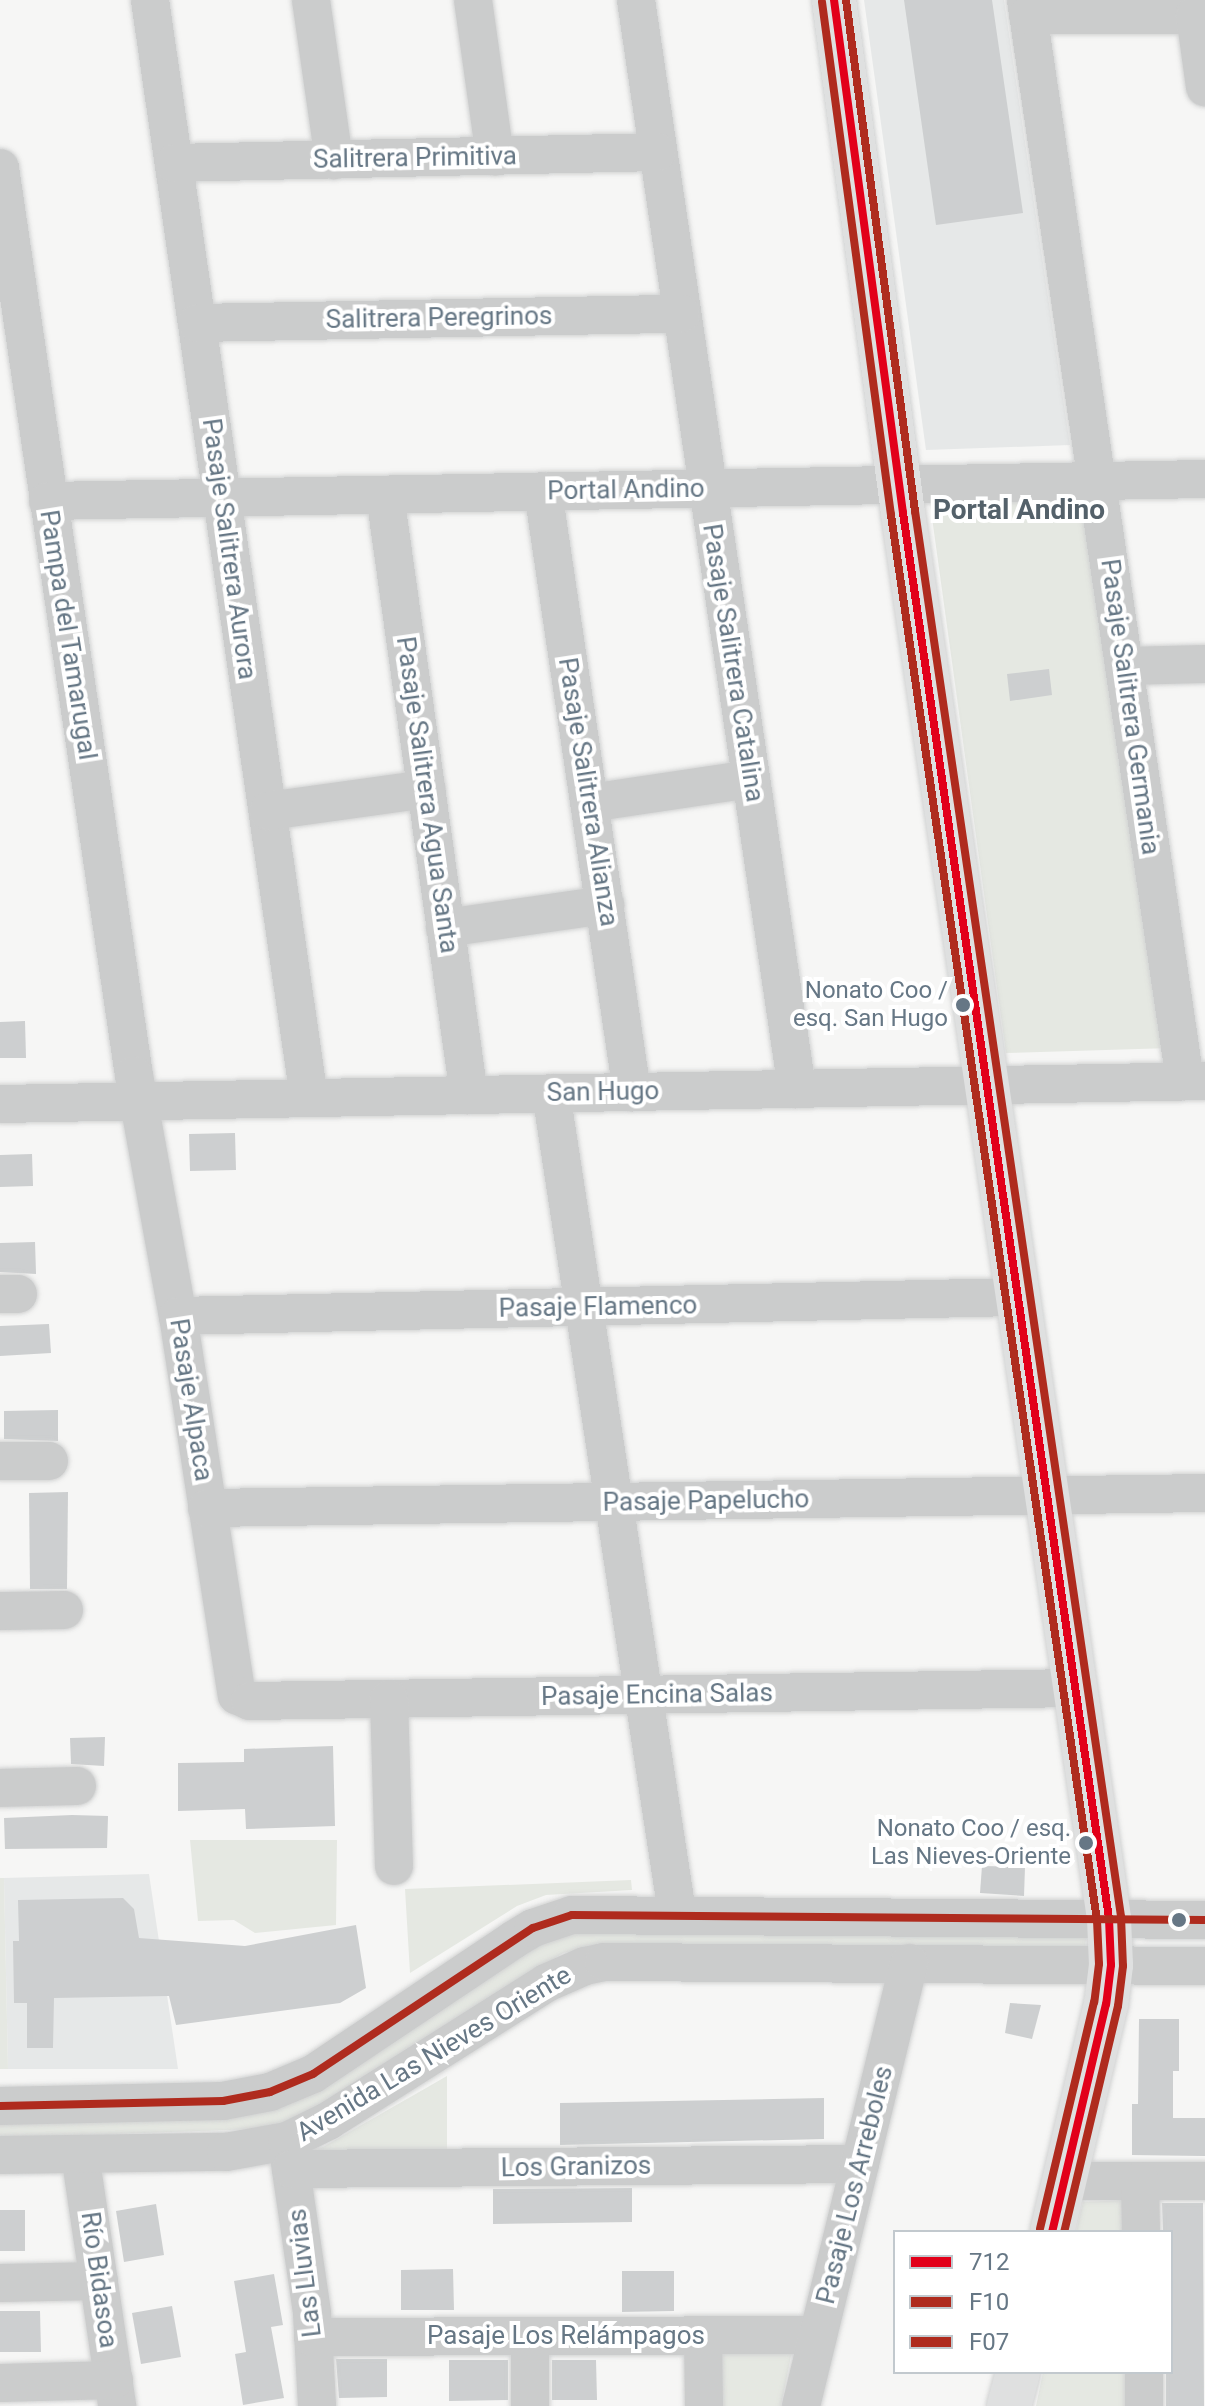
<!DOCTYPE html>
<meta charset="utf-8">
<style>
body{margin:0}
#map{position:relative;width:1205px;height:2406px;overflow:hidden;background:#f6f6f5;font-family:Roboto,sans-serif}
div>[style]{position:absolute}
.built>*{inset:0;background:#e6e8e8}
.green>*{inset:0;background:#e5e8e2}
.building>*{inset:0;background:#cdcfd0}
.roads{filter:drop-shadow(0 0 2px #d2d3d3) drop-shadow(0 0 2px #d2d3d3)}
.minor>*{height:38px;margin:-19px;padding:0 19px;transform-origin:19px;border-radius:19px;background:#cbcccc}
.major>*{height:44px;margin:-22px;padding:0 22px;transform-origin:22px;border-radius:22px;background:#dfe0e0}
.bus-1>*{height:8px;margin:-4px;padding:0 4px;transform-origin:4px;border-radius:4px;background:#e2001a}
.bus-2>*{height:8px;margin:-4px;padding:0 4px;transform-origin:4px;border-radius:4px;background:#af2b1e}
.bus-3>*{height:8px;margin:-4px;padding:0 4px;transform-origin:4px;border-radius:4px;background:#af2b1e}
.bus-4>*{height:8px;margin:-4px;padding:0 4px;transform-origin:4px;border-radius:4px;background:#af2b1e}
.dots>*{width:22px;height:22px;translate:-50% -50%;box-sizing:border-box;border:4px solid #fff;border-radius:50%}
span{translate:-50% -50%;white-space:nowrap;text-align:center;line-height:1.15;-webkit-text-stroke:8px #fff;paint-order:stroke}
.bus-label{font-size:24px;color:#667785}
.right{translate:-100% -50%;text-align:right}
.street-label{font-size:26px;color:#667785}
.neighbourhood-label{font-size:28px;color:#54616a;font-weight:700}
.legend{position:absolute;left:893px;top:2230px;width:280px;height:144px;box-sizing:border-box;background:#fff;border:2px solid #c2c9ce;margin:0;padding:10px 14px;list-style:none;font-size:24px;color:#667785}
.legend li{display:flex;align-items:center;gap:16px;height:40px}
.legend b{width:40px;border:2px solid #c2c9ce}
</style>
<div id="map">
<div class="built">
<i style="clip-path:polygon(864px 0,1004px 0,1070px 445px,926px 450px)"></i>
<i style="clip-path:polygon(149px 1874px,178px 2069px,8px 2069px,4px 1878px)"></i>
</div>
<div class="green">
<i style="clip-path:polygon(1086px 498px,1171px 1048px,1006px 1053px,930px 503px)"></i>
<i style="clip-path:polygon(190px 1840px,337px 1840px,336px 1925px,255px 1933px,234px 1920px,198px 1921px)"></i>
<i style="clip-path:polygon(0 1878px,4px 1878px,8px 2069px,0 2069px)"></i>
<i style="clip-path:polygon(631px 1880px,632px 1890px,546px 1895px,517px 1906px,410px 1973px,405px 1889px)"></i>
<i style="clip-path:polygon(564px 1930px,1086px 1936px,1085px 1951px,592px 1947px,563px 1953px,287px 2128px,0 2138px,0 2120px,233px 2113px)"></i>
<i style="clip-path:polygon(447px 2076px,447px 2158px,302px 2159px)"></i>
<i style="clip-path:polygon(1127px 2200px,1128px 2232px,1076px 2232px,1083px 2202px)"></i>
<i style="clip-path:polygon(713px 2351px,792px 2351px,781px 2406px,713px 2406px)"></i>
<i style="clip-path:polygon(1043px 2372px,1131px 2372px,1131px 2406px,1036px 2406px)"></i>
</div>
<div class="building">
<i style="clip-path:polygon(904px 0,992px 0,1023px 213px,936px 225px)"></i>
<i style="clip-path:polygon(1049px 669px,1052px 695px,1010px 701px,1007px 674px)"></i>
<i style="clip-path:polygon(25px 1021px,26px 1058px,0 1058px,0 1022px)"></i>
<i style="clip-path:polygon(235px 1133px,236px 1170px,190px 1171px,189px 1134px)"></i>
<i style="clip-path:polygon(32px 1154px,33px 1186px,0 1187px,0 1155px)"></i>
<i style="clip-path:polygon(35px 1242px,36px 1274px,0 1272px,0 1243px)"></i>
<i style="clip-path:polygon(49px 1324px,51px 1353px,0 1356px,0 1326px)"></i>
<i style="clip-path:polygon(58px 1410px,58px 1441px,4px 1439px,4px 1411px)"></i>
<i style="clip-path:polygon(68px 1492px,67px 1589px,30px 1589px,29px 1493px)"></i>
<i style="clip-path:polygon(105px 1737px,104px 1766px,71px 1764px,70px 1738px)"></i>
<i style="clip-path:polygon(333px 1746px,335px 1826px,246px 1829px,245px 1809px,178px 1811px,178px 1763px,244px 1762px,244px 1749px)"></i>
<i style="clip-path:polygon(72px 1815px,108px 1816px,107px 1848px,5px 1849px,4px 1818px)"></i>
<i style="clip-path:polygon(982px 1866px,1025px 1867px,1024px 1896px,980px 1893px)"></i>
<i style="clip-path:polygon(123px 1898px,134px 1909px,139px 1938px,245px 1946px,356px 1925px,366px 1988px,340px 2003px,176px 2025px,169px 1996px,54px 1998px,53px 2048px,27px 2048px,27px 2003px,14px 2003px,13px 1941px,19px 1941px,18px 1900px)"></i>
<i style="clip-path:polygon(1010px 2003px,1041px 2005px,1032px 2039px,1005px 2033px)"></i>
<i style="clip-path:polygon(1139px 2019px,1179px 2019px,1179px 2071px,1173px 2071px,1173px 2118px,1205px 2118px,1205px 2156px,1132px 2155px,1132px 2104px,1138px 2104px)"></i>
<i style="clip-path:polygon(824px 2098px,824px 2139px,560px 2145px,560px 2103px)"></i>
<i style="clip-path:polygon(632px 2188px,632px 2222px,493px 2224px,493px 2189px)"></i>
<i style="clip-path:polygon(1162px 2203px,1203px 2203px,1204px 2406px,1166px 2406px,1166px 2372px,1171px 2372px,1171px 2232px,1163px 2232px)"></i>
<i style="clip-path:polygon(156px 2204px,164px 2255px,124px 2262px,116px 2211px)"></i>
<i style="clip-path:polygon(0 2210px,25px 2210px,25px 2251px,0 2251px)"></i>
<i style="clip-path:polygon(453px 2269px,454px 2310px,401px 2310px,401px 2270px)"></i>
<i style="clip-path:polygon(622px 2271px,674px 2271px,674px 2311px,622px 2312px)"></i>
<i style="clip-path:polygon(274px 2274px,283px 2325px,271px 2327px,284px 2398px,243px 2405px,235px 2354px,246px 2352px,234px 2281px)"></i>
<i style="clip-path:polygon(172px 2306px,181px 2357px,141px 2364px,132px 2313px)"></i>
<i style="clip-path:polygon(0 2311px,40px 2311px,41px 2352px,0 2352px)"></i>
<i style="clip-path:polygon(336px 2359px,387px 2359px,387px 2397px,339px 2398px)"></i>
<i style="clip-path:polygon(449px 2360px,508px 2360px,508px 2400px,449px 2401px)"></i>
<i style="clip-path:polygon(552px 2360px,596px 2360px,597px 2400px,552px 2400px)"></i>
</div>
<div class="roads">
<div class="minor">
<i style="left:150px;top:0;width:1109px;rotate:81.76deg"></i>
<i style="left:311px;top:0;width:162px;rotate:81.8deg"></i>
<i style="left:473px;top:0;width:158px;rotate:82deg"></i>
<i style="left:636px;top:0;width:1101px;rotate:81.59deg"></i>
<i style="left:1026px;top:0;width:1093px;rotate:81.63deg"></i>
<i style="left:1028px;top:15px;width:177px"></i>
<i style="left:1195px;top:15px;width:73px;rotate:82.1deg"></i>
<i style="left:174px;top:163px;width:483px;rotate:-1.3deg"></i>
<i style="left:0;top:168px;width:917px;rotate:81.6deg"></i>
<i style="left:134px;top:1075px;width:245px;rotate:79.7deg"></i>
<i style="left:178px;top:1316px;width:384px;rotate:81.2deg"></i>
<i style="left:237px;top:1695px;width:14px;rotate:25deg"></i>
<i style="left:250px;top:1701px;width:825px;rotate:-0.9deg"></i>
<i style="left:197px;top:323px;width:484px;rotate:-1.1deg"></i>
<i style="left:543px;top:491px;width:608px;rotate:81.58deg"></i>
<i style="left:385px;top:495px;width:606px;rotate:82.03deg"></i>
<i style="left:48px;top:501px;width:1157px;rotate:-1.09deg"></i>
<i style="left:1124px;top:666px;width:81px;rotate:-1.4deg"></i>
<i style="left:590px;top:803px;width:162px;rotate:-8.5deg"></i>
<i style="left:268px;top:811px;width:160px;rotate:-7.9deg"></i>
<i style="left:445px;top:928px;width:162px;rotate:-8.2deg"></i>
<i style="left:551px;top:1093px;width:830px;rotate:81.26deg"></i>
<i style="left:0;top:1104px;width:1205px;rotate:-1.09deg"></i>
<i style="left:0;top:1294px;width:18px"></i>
<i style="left:178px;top:1316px;width:840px;rotate:-1.3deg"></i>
<i style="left:0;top:1461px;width:49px"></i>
<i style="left:207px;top:1508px;width:998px;rotate:-0.86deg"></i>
<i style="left:0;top:1611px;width:64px;rotate:-0.9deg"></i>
<i style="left:389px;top:1699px;width:167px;rotate:88.3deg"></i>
<i style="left:0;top:1788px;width:77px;rotate:-1.5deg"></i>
<i style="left:0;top:2106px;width:223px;rotate:-1.3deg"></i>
<i style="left:223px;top:2101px;width:48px;rotate:-10.8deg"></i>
<i style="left:270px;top:2092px;width:47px;rotate:-22.7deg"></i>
<i style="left:313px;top:2074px;width:241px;rotate:-33.8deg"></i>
<i style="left:513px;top:1940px;width:23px;rotate:-31deg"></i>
<i style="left:533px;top:1928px;width:41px;rotate:-18.4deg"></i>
<i style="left:572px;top:1915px;width:633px;rotate:0.45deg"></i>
<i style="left:287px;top:2143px;width:172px;rotate:81.6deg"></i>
<i style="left:312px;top:2313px;width:93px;rotate:86.9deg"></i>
<i style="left:80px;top:2154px;width:255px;rotate:81.6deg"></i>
<i style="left:0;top:2155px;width:226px;rotate:-0.8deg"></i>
<i style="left:226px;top:2152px;width:62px;rotate:-10.2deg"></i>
<i style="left:287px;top:2141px;width:46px;rotate:-26deg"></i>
<i style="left:328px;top:2121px;width:258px;rotate:-32.3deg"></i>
<i style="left:546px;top:1983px;width:43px;rotate:-23.6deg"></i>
<i style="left:585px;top:1966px;width:19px;rotate:-12deg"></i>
<i style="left:604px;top:1962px;width:601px;rotate:0.38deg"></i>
<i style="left:291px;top:2169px;width:569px;rotate:-0.5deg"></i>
<i style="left:1065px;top:2181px;width:140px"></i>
<i style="left:1140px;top:2181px;width:51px;rotate:88.9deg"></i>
<i style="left:0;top:2283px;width:99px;rotate:-1.2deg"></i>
<i style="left:703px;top:2335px;width:71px;rotate:89.2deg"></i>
<i style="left:530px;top:2336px;width:70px;rotate:90deg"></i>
<i style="left:313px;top:2337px;width:505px;rotate:-0.23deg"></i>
<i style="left:1144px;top:2372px;width:34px;rotate:90deg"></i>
<i style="left:0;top:2383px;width:114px;rotate:-1.5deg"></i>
<i style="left:801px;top:2406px;width:456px;rotate:-76.3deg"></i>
</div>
<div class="major">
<i style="left:834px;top:0;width:518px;rotate:82.34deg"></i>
<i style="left:903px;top:513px;width:1421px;rotate:81.66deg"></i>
<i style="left:1109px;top:1919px;width:46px;rotate:87.5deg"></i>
<i style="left:1111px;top:1965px;width:39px;rotate:97deg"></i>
<i style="left:1106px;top:2004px;width:234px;rotate:103.3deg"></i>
<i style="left:1009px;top:2406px;width:35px;rotate:-75deg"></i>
</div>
</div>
<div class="bus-1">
<i style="left:834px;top:0;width:518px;rotate:82.34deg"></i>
<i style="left:903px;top:513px;width:1421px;rotate:81.66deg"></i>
<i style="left:1109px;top:1919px;width:46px;rotate:87.5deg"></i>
<i style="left:1111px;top:1965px;width:39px;rotate:97deg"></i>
<i style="left:1106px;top:2004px;width:234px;rotate:103.3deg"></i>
</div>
<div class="bus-2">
<i style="left:822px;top:2px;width:518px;rotate:82.34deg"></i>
<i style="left:891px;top:515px;width:1420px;rotate:81.66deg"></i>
<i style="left:1097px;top:1920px;width:44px;rotate:87.4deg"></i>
<i style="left:1099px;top:1964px;width:38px;rotate:97deg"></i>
<i style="left:1094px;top:2002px;width:233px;rotate:103.4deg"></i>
</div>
<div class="bus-3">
<i style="left:0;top:2106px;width:223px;rotate:-1.3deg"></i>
<i style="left:223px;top:2101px;width:48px;rotate:-10.8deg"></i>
<i style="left:270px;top:2092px;width:47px;rotate:-22.7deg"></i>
<i style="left:313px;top:2074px;width:264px;rotate:-33.6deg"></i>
<i style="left:533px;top:1928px;width:41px;rotate:-18.4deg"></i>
<i style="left:572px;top:1915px;width:633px;rotate:0.45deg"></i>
</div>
<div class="bus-4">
<i style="left:846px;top:0;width:516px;rotate:82.31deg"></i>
<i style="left:915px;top:511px;width:1421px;rotate:81.66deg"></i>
<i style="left:1121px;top:1917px;width:49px;rotate:87.7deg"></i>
<i style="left:1123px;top:1966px;width:40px;rotate:97.1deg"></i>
<i style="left:1118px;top:2006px;width:232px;rotate:103.4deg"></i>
</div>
<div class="dots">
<i style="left:963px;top:1005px;background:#667785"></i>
<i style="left:1086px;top:1843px;background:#667785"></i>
<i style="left:1179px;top:1920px;background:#667785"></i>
</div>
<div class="bus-label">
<span class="right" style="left:948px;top:1005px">Nonato Coo /<br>esq. San Hugo</span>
<span class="right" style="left:1071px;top:1843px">Nonato Coo / esq.<br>Las Nieves-Oriente</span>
</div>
<div class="street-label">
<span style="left:415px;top:158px;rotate:-1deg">Salitrera Primitiva</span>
<span style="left:439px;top:318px;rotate:-1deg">Salitrera Peregrinos</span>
<span style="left:626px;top:490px;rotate:-1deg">Portal Andino</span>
<span style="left:229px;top:549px;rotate:82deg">Pasaje Salitrera Aurora</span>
<span style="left:68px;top:635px;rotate:81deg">Pampa del Tamarugal</span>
<span style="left:733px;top:663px;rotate:81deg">Pasaje Salitrera Catalina</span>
<span style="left:1130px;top:707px;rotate:82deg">Pasaje Salitrera Germania</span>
<span style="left:588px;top:792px;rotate:81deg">Pasaje Salitrera Alianza</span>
<span style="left:427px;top:795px;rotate:82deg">Pasaje Salitrera Agua Santa</span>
<span style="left:603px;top:1092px;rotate:-1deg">San Hugo</span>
<span style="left:598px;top:1307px;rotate:-1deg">Pasaje Flamenco</span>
<span style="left:191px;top:1400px;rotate:81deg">Pasaje Alpaca</span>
<span style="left:706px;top:1501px;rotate:-1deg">Pasaje Papelucho</span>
<span style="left:657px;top:1695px;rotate:-1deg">Pasaje Encina Salas</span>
<span style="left:434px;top:2054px;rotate:-31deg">Avenida Las Nieves Oriente</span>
<span style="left:576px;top:2167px;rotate:-1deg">Los Granizos</span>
<span style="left:855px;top:2185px;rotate:-76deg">Pasaje Los Arreboles</span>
<span style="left:305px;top:2273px;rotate:-97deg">Las Lluvias</span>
<span style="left:99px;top:2280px;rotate:82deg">Río Bidasoa</span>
<span style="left:566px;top:2336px">Pasaje Los Relámpagos</span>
</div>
<div class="neighbourhood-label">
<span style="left:1019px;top:510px">Portal Andino</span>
</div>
<ul class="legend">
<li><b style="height:10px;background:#e2001a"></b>712</li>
<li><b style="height:10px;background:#af2b1e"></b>F10</li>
<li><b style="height:10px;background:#af2b1e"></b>F07</li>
</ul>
</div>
